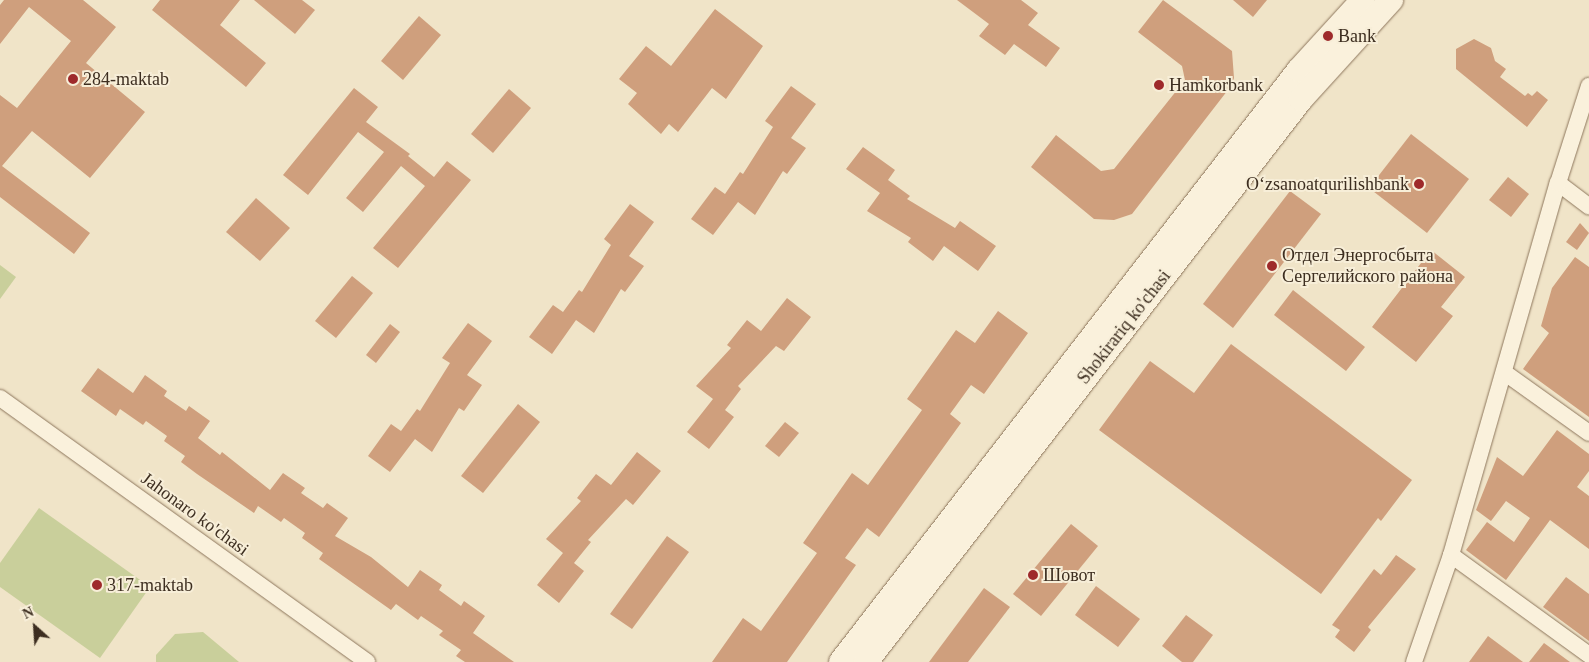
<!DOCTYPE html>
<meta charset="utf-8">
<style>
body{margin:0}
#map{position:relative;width:1589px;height:662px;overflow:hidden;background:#f0e4c8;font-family:Georgia,serif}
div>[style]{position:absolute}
.green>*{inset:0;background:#c9cf9b}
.building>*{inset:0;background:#cf9f7d}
.roads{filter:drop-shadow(0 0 1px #8d765c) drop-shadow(0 0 1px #8d765c)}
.minor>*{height:16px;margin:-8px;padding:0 8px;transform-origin:8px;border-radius:8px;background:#faf1dc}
.secondary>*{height:24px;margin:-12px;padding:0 12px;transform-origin:12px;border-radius:12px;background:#faf1dc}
.dots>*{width:14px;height:14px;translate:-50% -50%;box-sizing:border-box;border:2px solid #f7eed8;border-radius:50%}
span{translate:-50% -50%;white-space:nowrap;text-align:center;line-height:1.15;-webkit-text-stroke:4px #f7eed8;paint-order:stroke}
.poi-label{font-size:18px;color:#3d2e20}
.left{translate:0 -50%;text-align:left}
.right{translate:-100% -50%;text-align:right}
.street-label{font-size:18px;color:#3d2e20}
.north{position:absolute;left:10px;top:602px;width:50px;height:50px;-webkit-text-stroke:4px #f7eed8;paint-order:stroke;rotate:334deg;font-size:14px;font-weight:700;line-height:20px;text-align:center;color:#3d2e20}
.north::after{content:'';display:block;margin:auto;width:18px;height:22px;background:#3d2e20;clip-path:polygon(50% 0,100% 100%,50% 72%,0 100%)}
</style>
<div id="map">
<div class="green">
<i style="clip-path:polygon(0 265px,16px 277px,0 299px)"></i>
<i style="clip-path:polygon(39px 508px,150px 587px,100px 658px,0 587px,0 563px)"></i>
<i style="clip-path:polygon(203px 632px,239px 662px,156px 662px,156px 655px,175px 634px)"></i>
</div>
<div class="building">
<i style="clip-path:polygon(4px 0,83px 0,116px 27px,86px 63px,145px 112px,90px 178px,32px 131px,2px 166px,90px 233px,74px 254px,0 197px,0 95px,17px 108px,71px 41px,29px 7px,0 44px,0 5px)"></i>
<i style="clip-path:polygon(160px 0,240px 0,220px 25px,266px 63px,246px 87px,152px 10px)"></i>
<i style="clip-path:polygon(254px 0,302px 0,315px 10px,295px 34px)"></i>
<i style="clip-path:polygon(957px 0,1021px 0,1038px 13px,1028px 25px,1060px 48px,1046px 67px,1014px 44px,1005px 55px,979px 36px,989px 24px)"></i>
<i style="clip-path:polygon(1163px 0,1232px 51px,1234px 78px,1231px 86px,1132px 214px,1114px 220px,1094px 219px,1031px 167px,1056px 135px,1101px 171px,1114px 169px,1185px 80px,1182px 66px,1138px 32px)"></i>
<i style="clip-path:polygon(1233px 0,1267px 0,1253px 17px)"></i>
<i style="clip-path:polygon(715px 9px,763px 46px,726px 99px,712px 88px,678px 132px,669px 124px,661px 134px,628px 104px,637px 93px,619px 79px,646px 46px,671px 66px)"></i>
<i style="clip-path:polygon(419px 16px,441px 35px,403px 80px,381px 61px)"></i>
<i style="clip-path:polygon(1474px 39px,1491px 48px,1495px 61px,1506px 69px,1500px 77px,1525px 96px,1528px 93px,1532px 96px,1537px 91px,1548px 100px,1527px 127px,1456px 69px,1456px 49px)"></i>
<i style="clip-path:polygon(791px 86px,816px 104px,791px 138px,806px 148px,787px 174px,783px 171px,755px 215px,738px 202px,713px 235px,691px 219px,715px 187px,725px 194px,740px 172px,743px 174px,773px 127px,765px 121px)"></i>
<i style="clip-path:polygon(354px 88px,378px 107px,366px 122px,410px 154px,408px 156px,434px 177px,447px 161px,471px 180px,398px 268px,373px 248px,425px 186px,401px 166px,363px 212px,346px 198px,384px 152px,358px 132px,308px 195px,283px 175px)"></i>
<i style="clip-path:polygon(509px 89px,531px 108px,493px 153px,471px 134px)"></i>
<i style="clip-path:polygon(1411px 134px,1469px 179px,1427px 233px,1369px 188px)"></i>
<i style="clip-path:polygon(863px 147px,895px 170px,888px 180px,910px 196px,907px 199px,955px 228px,960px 221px,996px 246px,978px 271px,944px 246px,933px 261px,908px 242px,911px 238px,867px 211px,880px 193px,846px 169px)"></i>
<i style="clip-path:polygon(1508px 177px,1529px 194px,1511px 217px,1489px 200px)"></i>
<i style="clip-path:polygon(1290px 191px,1321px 214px,1233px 328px,1203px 304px)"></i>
<i style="clip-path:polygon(256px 198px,290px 228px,260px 261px,226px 232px)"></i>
<i style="clip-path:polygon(630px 204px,654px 222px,629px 256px,644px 266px,625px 292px,621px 289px,594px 333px,576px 320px,552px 354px,529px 337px,553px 305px,563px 312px,579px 290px,582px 292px,611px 245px,604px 239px)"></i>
<i style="clip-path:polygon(1580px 223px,1589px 233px,1577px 250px,1566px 242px)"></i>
<i style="clip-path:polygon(1431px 250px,1465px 277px,1441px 307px,1453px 316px,1416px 362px,1372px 327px)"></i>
<i style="clip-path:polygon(1575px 257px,1589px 267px,1589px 417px,1523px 369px,1549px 333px,1541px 326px,1552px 288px)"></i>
<i style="clip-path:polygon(352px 276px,373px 293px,336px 338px,315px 321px)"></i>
<i style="clip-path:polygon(1293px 290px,1365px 347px,1346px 371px,1274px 315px)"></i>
<i style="clip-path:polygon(787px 298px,811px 317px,784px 351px,776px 346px,738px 386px,741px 389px,725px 410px,734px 417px,709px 449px,687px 432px,713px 399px,696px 386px,731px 348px,727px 345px,747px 320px,761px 331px)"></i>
<i style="clip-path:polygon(998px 311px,1028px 333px,984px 394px,971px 385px,950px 414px,961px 423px,879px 537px,867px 528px,845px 558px,856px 565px,787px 662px,712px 662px,743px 618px,761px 631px,817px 553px,803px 543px,852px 473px,868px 485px,922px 410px,907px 399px,956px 330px,975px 343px)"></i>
<i style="clip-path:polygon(468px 323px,492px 341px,467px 375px,482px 385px,464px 411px,459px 408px,432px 452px,415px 439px,390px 472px,368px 456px,391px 424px,401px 431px,417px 409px,420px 411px,450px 363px,442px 358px)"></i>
<i style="clip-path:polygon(390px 324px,400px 332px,376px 363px,366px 355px)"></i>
<i style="clip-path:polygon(1231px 344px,1412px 480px,1381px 521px,1378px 518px,1321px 594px,1099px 430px,1150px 361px,1194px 393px)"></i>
<i style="clip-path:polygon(98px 368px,133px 393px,145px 375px,167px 391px,164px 396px,186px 411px,189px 406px,210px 421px,198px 438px,220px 455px,222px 452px,270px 490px,283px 473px,305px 488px,301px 493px,323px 508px,327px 503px,348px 518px,335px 536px,371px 557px,408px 587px,420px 570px,442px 585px,439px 590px,461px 606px,464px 601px,485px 616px,473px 633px,514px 662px,465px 662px,456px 656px,461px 650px,439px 635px,443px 631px,421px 616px,418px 620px,396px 604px,391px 610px,319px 559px,323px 553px,302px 538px,305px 533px,284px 518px,281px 522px,258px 506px,254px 513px,197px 474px,181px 462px,185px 456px,164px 441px,167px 436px,146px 421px,143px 425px,120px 409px,116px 416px,81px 391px)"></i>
<i style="clip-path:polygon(518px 404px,540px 422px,483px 493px,461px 476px)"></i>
<i style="clip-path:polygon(785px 422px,799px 433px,779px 457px,765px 446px)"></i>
<i style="clip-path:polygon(1557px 430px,1589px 454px,1589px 471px,1577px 487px,1589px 496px,1589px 549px,1550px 520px,1506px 580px,1466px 550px,1487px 522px,1514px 542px,1530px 518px,1506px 501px,1491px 521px,1476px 510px,1497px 457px,1523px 476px)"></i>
<i style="clip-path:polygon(637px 452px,661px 471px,633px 505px,626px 499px,588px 540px,591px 542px,574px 563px,584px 571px,559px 603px,537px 585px,563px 553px,546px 539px,581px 501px,577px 498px,596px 474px,611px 485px)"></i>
<i style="clip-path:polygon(1071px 524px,1098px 546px,1041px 616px,1013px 594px)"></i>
<i style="clip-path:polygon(667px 536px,689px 552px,632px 629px,610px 614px)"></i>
<i style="clip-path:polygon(1396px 555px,1416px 569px,1368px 627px,1371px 630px,1354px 652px,1335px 637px,1340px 630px,1332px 625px,1374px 569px,1381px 575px)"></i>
<i style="clip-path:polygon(1566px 577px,1589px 594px,1589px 641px,1543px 607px)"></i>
<i style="clip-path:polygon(1096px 586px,1140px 619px,1118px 647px,1075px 615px)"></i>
<i style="clip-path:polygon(984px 588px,1010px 607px,968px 662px,929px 662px)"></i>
<i style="clip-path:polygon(1186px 615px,1213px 635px,1193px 662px,1182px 662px,1162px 646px)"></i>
<i style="clip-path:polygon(1488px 636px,1523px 662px,1469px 662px)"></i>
<i style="clip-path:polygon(1544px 643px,1570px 662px,1529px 662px)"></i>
</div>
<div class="roads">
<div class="minor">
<i style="left:1558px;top:183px;width:39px;rotate:37deg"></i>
<i style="left:1505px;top:373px;width:103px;rotate:35.5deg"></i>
<i style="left:0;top:398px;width:452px;rotate:35.7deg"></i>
<i style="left:1451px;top:555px;width:170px;rotate:35.9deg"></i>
<i style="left:1414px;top:662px;width:113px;rotate:-70.9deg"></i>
<i style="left:1451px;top:555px;width:387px;rotate:-74deg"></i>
<i style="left:1558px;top:183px;width:102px;rotate:-72.3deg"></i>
</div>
<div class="secondary">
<i style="left:841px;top:662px;width:748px;rotate:-52.27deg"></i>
<i style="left:1299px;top:70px;width:95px;rotate:-47.6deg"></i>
<i style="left:866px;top:662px;width:711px;rotate:-52.31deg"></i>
<i style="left:1301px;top:99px;width:134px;rotate:-47.7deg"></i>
</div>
</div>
<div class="dots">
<i style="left:1328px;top:36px;background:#9e2a2b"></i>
<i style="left:73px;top:79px;background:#9e2a2b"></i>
<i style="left:1159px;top:85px;background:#9e2a2b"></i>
<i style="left:1419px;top:184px;background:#9e2a2b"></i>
<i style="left:1272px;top:266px;background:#9e2a2b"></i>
<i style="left:1033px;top:575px;background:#9e2a2b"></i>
<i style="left:97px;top:585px;background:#9e2a2b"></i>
</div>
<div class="poi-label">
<span class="left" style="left:1338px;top:36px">Bank</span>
<span class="left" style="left:83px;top:79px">284-maktab</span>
<span class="left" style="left:1169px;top:85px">Hamkorbank</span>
<span class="right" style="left:1409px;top:184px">Oʻzsanoatqurilishbank</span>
<span class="left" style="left:1282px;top:266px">Отдел Энергосбыта<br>Сергелийского района</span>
<span class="left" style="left:1043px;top:575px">Шовот</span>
<span class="left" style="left:107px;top:585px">317-maktab</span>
</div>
<div class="street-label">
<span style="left:1124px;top:327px;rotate:-52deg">Shokirariq ko'chasi</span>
<span style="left:195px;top:514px;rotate:36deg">Jahonaro ko'chasi</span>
</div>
<div class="north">N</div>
</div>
